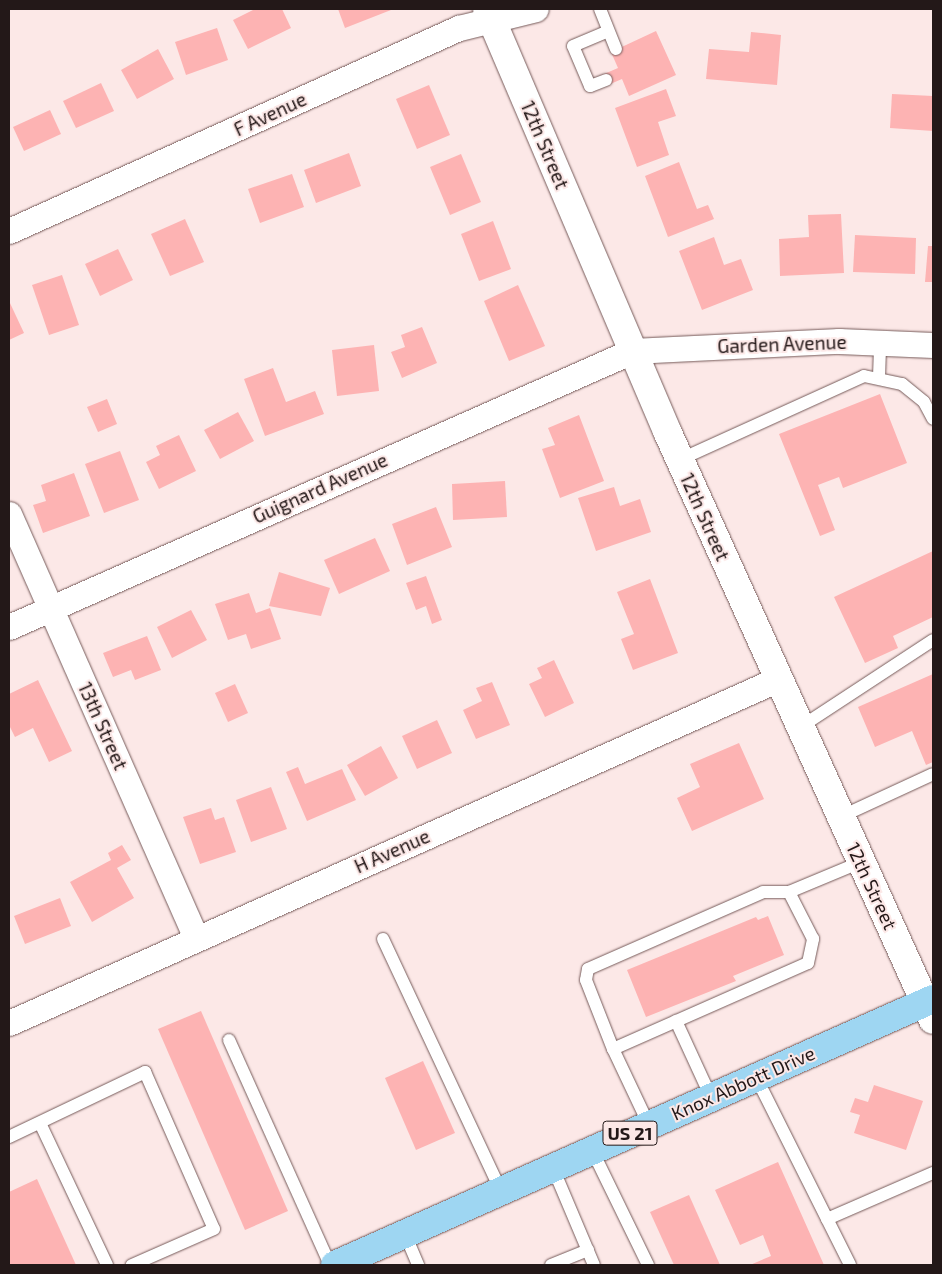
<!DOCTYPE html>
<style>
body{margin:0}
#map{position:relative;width:942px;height:1274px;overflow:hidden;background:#fce8e7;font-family:"Exo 2",sans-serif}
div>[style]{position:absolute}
.building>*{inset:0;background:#fdb3b3}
.roads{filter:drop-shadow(0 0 1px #765b5a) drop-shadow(0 0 1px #765b5a)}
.lane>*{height:12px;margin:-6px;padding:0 6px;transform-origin:6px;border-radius:6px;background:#fff}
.street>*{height:25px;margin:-12.5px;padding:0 12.5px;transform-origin:12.5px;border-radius:12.5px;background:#fff}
.secondary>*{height:28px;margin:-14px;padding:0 14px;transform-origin:14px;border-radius:14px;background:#fff}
.primary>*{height:28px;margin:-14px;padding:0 14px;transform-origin:14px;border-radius:14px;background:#9ed6f2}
span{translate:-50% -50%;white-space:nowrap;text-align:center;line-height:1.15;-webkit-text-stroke:4px #fce8e7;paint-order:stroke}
.shield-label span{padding:1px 4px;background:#fce8e7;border:1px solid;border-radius:4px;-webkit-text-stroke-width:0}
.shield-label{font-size:18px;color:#231818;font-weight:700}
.street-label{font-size:19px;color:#231818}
.frame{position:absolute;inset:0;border:10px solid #231818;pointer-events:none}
</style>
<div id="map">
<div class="building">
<i style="clip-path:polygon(255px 9px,282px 9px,291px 28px,248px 49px,233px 20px)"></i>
<i style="clip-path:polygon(338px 9px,390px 9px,391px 10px,345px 28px)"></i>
<i style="clip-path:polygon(217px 28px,228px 60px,186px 75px,175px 42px)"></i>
<i style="clip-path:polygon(656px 31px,676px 75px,629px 96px,622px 79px,608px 85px,604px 74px,618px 68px,611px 52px)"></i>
<i style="clip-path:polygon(751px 32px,781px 35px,777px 85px,706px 79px,709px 49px,749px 52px)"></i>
<i style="clip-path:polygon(158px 49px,174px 79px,137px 99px,121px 70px)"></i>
<i style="clip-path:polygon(101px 83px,114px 111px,76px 128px,63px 101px)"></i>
<i style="clip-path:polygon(429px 85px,450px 135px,417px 149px,396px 99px)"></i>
<i style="clip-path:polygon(666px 89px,676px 116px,658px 122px,669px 155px,637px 167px,615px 108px)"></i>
<i style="clip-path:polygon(892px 94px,933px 96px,933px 131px,890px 128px)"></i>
<i style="clip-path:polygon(50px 110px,61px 134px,24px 151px,13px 127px)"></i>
<i style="clip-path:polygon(349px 153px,361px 186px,316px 203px,304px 170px)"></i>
<i style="clip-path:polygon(461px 154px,481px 202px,450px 215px,430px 167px)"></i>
<i style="clip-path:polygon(679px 162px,697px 209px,708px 205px,714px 219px,668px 237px,645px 176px)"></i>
<i style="clip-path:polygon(292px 174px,304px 207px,260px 223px,248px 189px)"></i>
<i style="clip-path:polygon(841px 214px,844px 273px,780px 276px,779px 239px,809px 237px,808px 215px)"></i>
<i style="clip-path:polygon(185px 219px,204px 262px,170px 276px,151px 234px)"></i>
<i style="clip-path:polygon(493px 221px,511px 269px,479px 281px,461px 234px)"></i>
<i style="clip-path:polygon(855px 235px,916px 238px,915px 274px,853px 272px)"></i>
<i style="clip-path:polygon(714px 237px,724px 265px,741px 259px,753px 290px,702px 310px,679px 251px)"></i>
<i style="clip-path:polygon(928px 246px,933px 246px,933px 282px,925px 282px)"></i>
<i style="clip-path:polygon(118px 249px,133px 280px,100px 296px,85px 264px)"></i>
<i style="clip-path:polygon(62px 275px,79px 325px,49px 335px,32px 285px)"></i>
<i style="clip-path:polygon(518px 285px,545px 346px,509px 361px,484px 301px)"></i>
<i style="clip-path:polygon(9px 301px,24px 333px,9px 340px)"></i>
<i style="clip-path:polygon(422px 327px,437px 363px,402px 378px,391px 352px,405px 347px,401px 335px)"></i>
<i style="clip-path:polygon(374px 345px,379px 391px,337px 396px,332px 350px)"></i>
<i style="clip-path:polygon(273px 368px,286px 402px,315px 391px,324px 414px,265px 436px,244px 379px)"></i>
<i style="clip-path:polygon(880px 394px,907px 463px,843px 488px,839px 477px,818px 485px,835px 530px,820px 536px,779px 434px)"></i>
<i style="clip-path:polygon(107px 399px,117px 424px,98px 432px,87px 407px)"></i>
<i style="clip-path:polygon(238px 412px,254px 441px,220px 459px,204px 430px)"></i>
<i style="clip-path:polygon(579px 415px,604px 481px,560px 498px,542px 449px,555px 445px,548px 428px)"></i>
<i style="clip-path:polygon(179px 435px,196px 471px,159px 489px,146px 462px,160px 455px,156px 446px)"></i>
<i style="clip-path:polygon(120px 451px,139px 500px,104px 513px,85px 464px)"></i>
<i style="clip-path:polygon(74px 473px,90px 516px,43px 533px,33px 505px,46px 501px,41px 485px)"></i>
<i style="clip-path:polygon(505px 481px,507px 517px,453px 520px,452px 484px)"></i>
<i style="clip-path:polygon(614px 487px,620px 506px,640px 499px,651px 532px,596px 551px,578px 498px)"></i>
<i style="clip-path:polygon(436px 507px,452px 547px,407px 565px,392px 524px)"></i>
<i style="clip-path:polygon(375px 538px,390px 571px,339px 594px,324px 560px)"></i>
<i style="clip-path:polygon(933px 551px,933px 617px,893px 636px,898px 648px,865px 663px,834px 597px)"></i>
<i style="clip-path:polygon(279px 572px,330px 588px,321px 616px,269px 606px)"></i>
<i style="clip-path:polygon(426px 576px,442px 620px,432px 624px,426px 606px,416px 610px,406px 583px)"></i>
<i style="clip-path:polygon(650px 579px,678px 653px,633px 670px,621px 639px,634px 634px,617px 592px)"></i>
<i style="clip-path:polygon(249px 593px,256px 613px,270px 608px,281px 639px,251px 649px,246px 634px,228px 640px,215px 604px)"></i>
<i style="clip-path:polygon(191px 610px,207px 640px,172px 658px,157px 627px)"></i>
<i style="clip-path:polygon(147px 636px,161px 670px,135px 680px,131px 670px,113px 677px,103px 653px)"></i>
<i style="clip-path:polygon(554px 660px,574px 703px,545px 717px,529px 684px,542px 678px,537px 668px)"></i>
<i style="clip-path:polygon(933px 674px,933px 762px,926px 765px,912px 731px,875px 747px,858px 707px)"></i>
<i style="clip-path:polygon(38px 680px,72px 751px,49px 762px,33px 728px,15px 737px,9px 725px,9px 694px)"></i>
<i style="clip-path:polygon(492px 682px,510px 725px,476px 739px,463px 710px,482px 701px,476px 688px)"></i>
<i style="clip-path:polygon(235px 684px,248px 713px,228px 722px,215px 693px)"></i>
<i style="clip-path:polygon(437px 720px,452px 753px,417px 769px,402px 736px)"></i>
<i style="clip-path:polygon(739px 743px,764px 799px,692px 831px,677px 798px,700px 787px,690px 764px)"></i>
<i style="clip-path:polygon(381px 746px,398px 778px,365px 796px,347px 765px)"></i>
<i style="clip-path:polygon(298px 767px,305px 784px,342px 769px,356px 800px,307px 821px,286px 772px)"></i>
<i style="clip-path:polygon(271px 787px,287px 829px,251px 842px,236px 800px)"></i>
<i style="clip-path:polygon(211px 808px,215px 820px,224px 817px,236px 852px,200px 864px,183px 817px)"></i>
<i style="clip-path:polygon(122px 845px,131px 860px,117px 868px,134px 898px,92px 922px,70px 882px,111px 860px,108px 853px)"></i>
<i style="clip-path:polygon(60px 898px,71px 926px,25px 944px,14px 916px)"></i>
<i style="clip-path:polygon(768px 916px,784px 955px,733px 976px,736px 981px,646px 1017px,627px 970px,756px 917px,758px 920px)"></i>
<i style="clip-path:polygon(201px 1011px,288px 1211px,245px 1230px,158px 1029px)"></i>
<i style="clip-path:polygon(423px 1061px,455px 1133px,416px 1150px,385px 1078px)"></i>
<i style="clip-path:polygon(874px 1085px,923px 1101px,906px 1150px,854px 1133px,860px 1115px,850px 1112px,855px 1098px,868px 1102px)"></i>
<i style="clip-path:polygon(778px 1162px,824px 1265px,750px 1265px,771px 1256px,763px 1235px,740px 1245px,715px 1190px)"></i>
<i style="clip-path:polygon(37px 1179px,76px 1265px,9px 1265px,9px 1192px)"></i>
<i style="clip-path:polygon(689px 1195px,720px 1265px,674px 1265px,650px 1212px)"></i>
</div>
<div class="roads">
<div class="lane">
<i style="left:600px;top:9px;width:43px;rotate:68.2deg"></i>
<i style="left:606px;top:80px;width:17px;rotate:159deg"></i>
<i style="left:590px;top:86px;width:43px;rotate:-113deg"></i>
<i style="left:573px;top:46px;width:38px;rotate:-23deg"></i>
<i style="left:879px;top:377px;width:36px;rotate:-88deg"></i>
<i style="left:679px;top:460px;width:203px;rotate:-24.4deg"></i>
<i style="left:864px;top:376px;width:39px;rotate:12deg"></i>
<i style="left:902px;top:384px;width:28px;rotate:39deg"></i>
<i style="left:924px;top:402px;width:19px;rotate:62deg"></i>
<i style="left:799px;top:728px;width:160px;rotate:-33.3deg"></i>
<i style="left:840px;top:817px;width:102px;rotate:-24.8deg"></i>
<i style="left:383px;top:939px;width:278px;rotate:64.9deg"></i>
<i style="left:676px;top:1021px;width:84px;rotate:65.3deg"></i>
<i style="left:229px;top:1040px;width:247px;rotate:65.8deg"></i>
<i style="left:613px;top:1049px;width:74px;rotate:-111.4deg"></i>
<i style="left:586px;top:980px;width:11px;rotate:-80deg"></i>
<i style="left:588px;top:969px;width:191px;rotate:-23.7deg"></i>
<i style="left:763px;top:892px;width:26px"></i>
<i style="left:789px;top:892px;width:78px;rotate:-22.6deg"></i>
<i style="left:756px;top:1077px;width:210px;rotate:63.4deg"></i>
<i style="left:40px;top:1123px;width:157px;rotate:64.7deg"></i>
<i style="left:649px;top:1125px;width:84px;rotate:-115.3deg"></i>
<i style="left:613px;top:1049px;width:213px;rotate:-23.8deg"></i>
<i style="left:808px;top:963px;width:25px;rotate:-78deg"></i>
<i style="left:813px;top:939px;width:53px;rotate:-117.1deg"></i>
<i style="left:9px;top:1137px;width:151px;rotate:-25.5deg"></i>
<i style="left:145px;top:1072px;width:171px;rotate:66.3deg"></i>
<i style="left:214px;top:1229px;width:90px;rotate:156.3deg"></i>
<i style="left:592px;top:1150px;width:128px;rotate:64deg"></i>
<i style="left:553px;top:1168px;width:105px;rotate:67.1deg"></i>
<i style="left:827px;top:1219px;width:116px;rotate:-23.5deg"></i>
<i style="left:405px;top:1234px;width:34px;rotate:67deg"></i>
<i style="left:551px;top:1265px;width:40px;rotate:-22deg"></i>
</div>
<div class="street">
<i style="left:9px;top:231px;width:494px;rotate:-24.3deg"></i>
<i style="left:459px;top:28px;width:79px;rotate:-13.9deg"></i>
<i style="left:9px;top:514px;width:463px;rotate:66.2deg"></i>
<i style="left:9px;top:627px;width:681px;rotate:-23.89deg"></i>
<i style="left:632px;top:351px;width:207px;rotate:-2.8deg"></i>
<i style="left:839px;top:341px;width:94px;rotate:2.4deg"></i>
<i style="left:9px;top:1023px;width:840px;rotate:-24.09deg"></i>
</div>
<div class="secondary">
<i style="left:487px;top:9px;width:459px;rotate:66.9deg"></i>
<i style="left:667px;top:431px;width:646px;rotate:65.7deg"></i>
</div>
<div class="primary">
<i style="left:335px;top:1265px;width:654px;rotate:-23.98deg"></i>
</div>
</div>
<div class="shield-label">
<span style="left:630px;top:1133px">US 21</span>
</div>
<div class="street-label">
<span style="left:270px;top:114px;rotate:-25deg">F Avenue</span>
<span style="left:545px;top:145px;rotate:67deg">12th Street</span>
<span style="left:782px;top:344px;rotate:-2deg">Garden Avenue</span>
<span style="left:320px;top:488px;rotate:-24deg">Guignard Avenue</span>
<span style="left:705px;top:517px;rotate:66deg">12th Street</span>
<span style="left:103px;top:726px;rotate:66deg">13th Street</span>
<span style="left:392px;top:851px;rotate:-24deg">H Avenue</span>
<span style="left:872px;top:886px;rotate:65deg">12th Street</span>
<span style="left:743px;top:1083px;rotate:-24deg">Knox Abbott Drive</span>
</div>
<div class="frame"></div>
</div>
